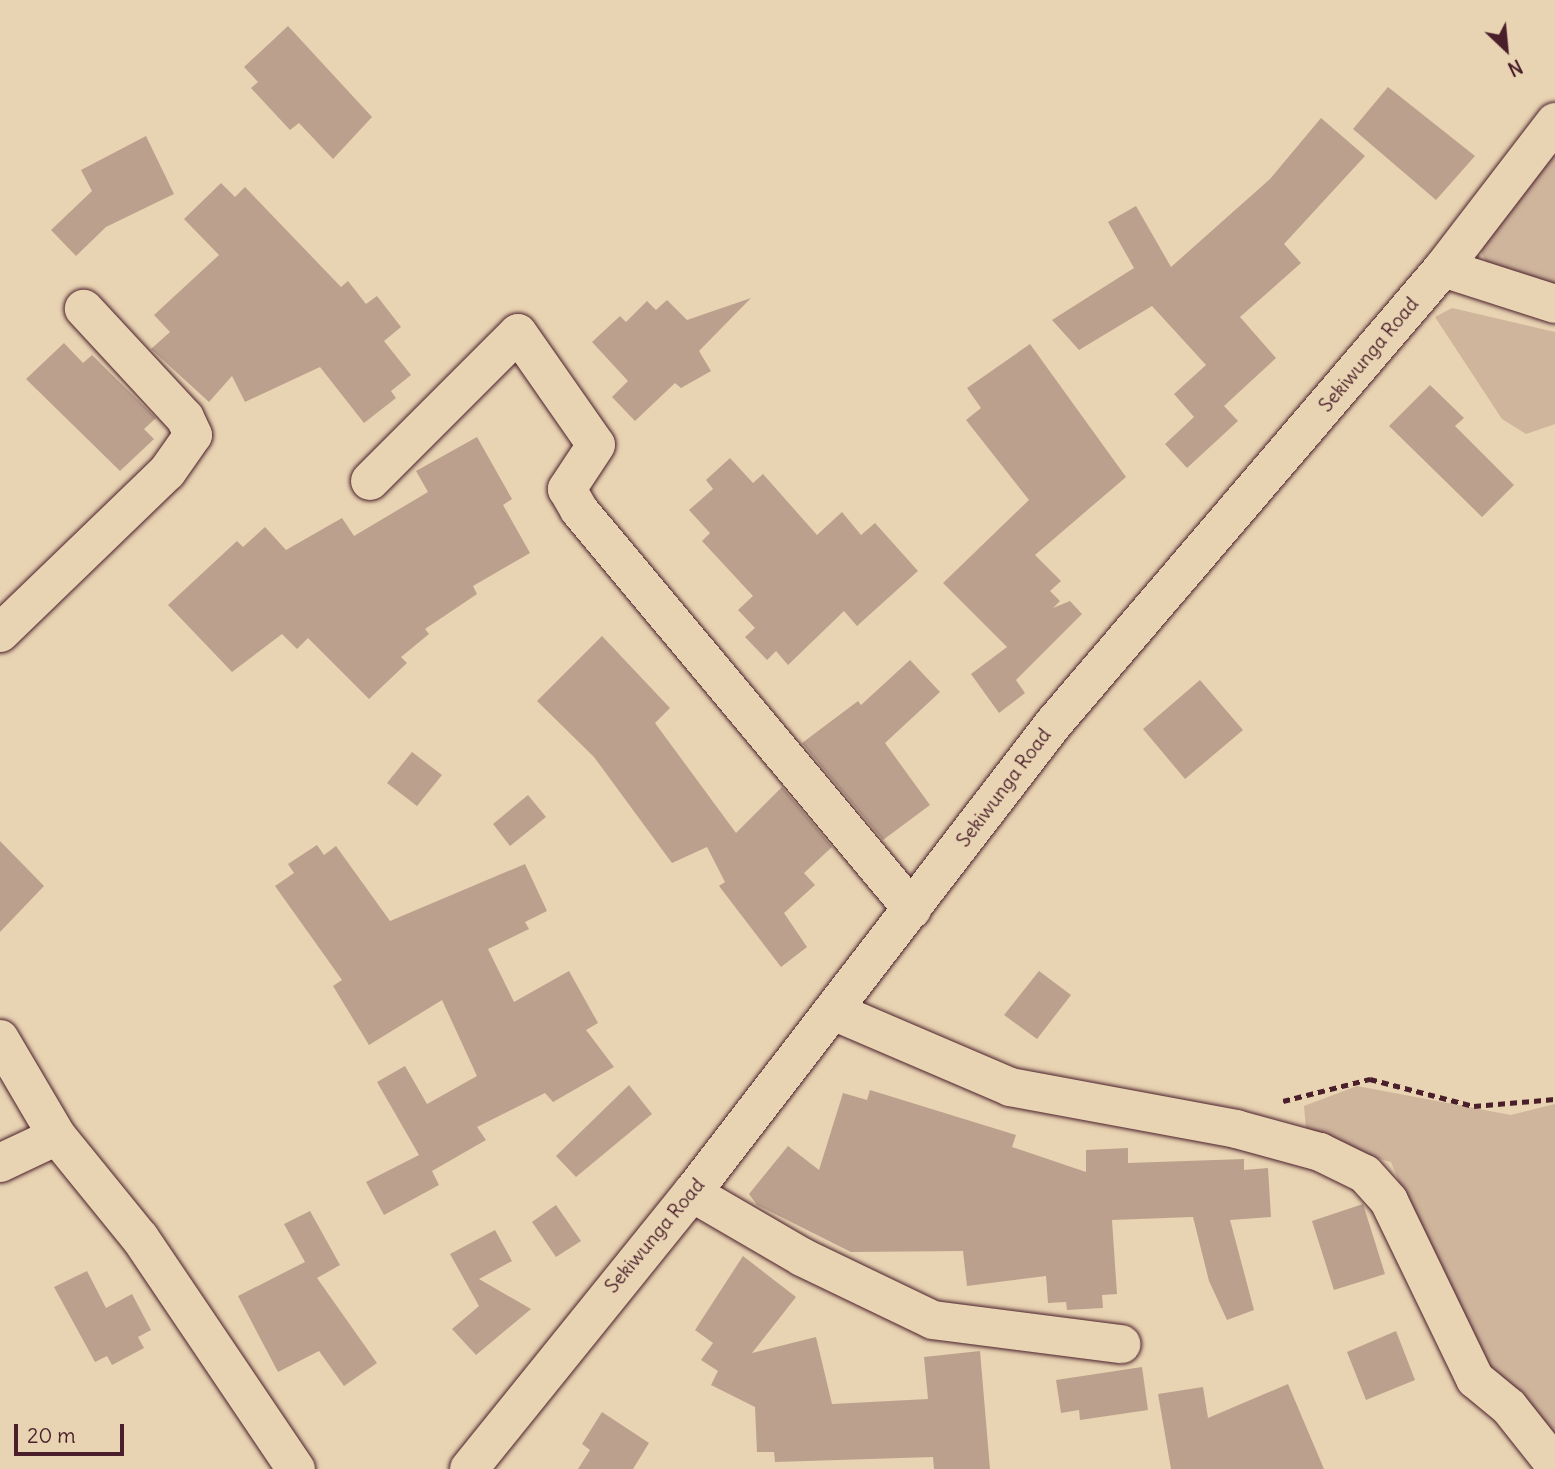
<!DOCTYPE html>
<style>
body{margin:0}
#map{position:relative;width:1555px;height:1469px;overflow:hidden;background:#e8d3b2;font-family:Delius,sans-serif}
div>[style]{position:absolute}
.green>*{inset:0;background:#cfb59c}
.building>*{inset:0;background:#bba18d}
.path>*{height:4.5px;margin-top:-2.25px;transform-origin:0;background:repeating-linear-gradient(90deg,#4a1f2b 0 7px,transparent 0 12px)}
.roads{filter:drop-shadow(0 0 2px #4a1f2b) drop-shadow(0 0 2px #4a1f2b)}
.minor>*{height:38px;margin:-19px;padding:0 19px;transform-origin:19px;border-radius:19px;background:#e8d3b2}
.major>*{height:38px;margin:-19px;padding:0 19px;transform-origin:19px;border-radius:19px;background:#e8d3b2}
span{translate:-50% -50%;white-space:nowrap;text-align:center;line-height:1.15;-webkit-text-stroke:5px #e8d3b2;paint-order:stroke}
.street-label{font-size:19px;color:#4a1f2b}
.north{position:absolute;left:1471px;top:14px;width:70px;height:70px;-webkit-text-stroke:5px #e8d3b2;paint-order:stroke;rotate:154deg;font-size:19px;font-weight:700;line-height:28px;text-align:center;color:#4a1f2b}
.north::after{content:'';display:block;margin:auto;width:24px;height:32px;background:#4a1f2b;clip-path:polygon(50% 0,100% 100%,50% 72%,0 100%)}
.scale{position:absolute;left:14px;top:1424px;width:110px;height:32px;box-sizing:border-box;border:4px solid #4a1f2b;border-top:0;padding-left:9px;font-size:21px;line-height:24px;white-space:nowrap;color:#4a1f2b;-webkit-text-stroke:5px #e8d3b2;paint-order:stroke}
</style>
<div id="map">
<div class="green">
<i style="clip-path:polygon(1555px 135px,1555px 291px,1491px 272px,1481px 252px,1525px 171px)"></i>
<i style="clip-path:polygon(1452px 308px,1555px 332px,1555px 424px,1526px 434px,1502px 419px,1435px 317px)"></i>
<i style="clip-path:polygon(1357px 1086px,1511px 1115px,1555px 1104px,1555px 1447px,1465px 1343px,1391px 1162px,1307px 1140px,1304px 1106px)"></i>
</div>
<div class="building">
<i style="clip-path:polygon(288px 26px,372px 117px,333px 159px,299px 123px,290px 130px,251px 88px,258px 82px,244px 67px)"></i>
<i style="clip-path:polygon(1388px 87px,1475px 156px,1436px 200px,1353px 129px)"></i>
<i style="clip-path:polygon(1321px 118px,1365px 156px,1284px 244px,1301px 263px,1240px 317px,1276px 358px,1224px 406px,1238px 421px,1187px 468px,1165px 444px,1194px 417px,1174px 394px,1206px 365px,1152px 306px,1079px 350px,1052px 320px,1134px 268px,1108px 222px,1136px 206px,1171px 267px,1270px 179px)"></i>
<i style="clip-path:polygon(146px 136px,174px 194px,106px 227px,76px 256px,51px 230px,92px 191px,81px 170px)"></i>
<i style="clip-path:polygon(221px 183px,235px 197px,245px 187px,341px 287px,348px 281px,366px 304px,377px 296px,401px 327px,384px 341px,411px 375px,391px 391px,396px 398px,364px 423px,320px 367px,245px 402px,232px 376px,209px 402px,151px 349px,170px 332px,154px 315px,219px 255px,184px 219px)"></i>
<i style="clip-path:polygon(751px 298px,699px 351px,711px 371px,681px 388px,675px 383px,635px 421px,612px 397px,628px 381px,592px 342px,620px 316px,626px 322px,647px 301px,656px 310px,667px 300px,687px 320px)"></i>
<i style="clip-path:polygon(64px 343px,83px 363px,92px 355px,156px 418px,144px 429px,154px 439px,120px 471px,26px 379px)"></i>
<i style="clip-path:polygon(1030px 344px,1126px 477px,1035px 555px,1061px 581px,1050px 591px,1060px 601px,1053px 608px,1070px 601px,1082px 614px,1016px 680px,1025px 693px,999px 713px,971px 674px,1007px 647px,943px 583px,1029px 500px,966px 420px,981px 408px,967px 388px)"></i>
<i style="clip-path:polygon(1430px 385px,1464px 418px,1455px 426px,1514px 485px,1482px 517px,1389px 426px)"></i>
<i style="clip-path:polygon(477px 437px,512px 499px,503px 505px,530px 553px,473px 586px,477px 594px,425px 629px,429px 634px,401px 657px,407px 663px,369px 699px,308px 638px,297px 649px,282px 634px,232px 672px,168px 605px,237px 541px,243px 547px,265px 527px,286px 550px,342px 518px,354px 536px,428px 492px,416px 471px)"></i>
<i style="clip-path:polygon(730px 458px,753px 483px,763px 474px,817px 535px,842px 512px,861px 535px,875px 523px,918px 571px,857px 626px,844px 611px,788px 665px,776px 651px,767px 660px,745px 637px,755px 628px,738px 610px,753px 596px,702px 541px,710px 533px,689px 510px,713px 489px,706px 480px)"></i>
<i style="clip-path:polygon(602px 636px,670px 708px,655px 723px,736px 833px,782px 787px,832px 847px,804px 873px,815px 885px,784px 913px,807px 947px,781px 967px,719px 886px,725px 882px,707px 847px,672px 863px,594px 757px,537px 701px)"></i>
<i style="clip-path:polygon(910px 660px,940px 692px,885px 743px,930px 805px,883px 840px,802px 743px,858px 701px,861px 705px)"></i>
<i style="clip-path:polygon(1200px 680px,1243px 730px,1185px 779px,1143px 729px)"></i>
<i style="clip-path:polygon(412px 752px,442px 775px,417px 806px,387px 783px)"></i>
<i style="clip-path:polygon(528px 795px,546px 817px,510px 846px,493px 824px)"></i>
<i style="clip-path:polygon(0 841px,44px 886px,0 932px)"></i>
<i style="clip-path:polygon(317px 845px,324px 855px,336px 846px,390px 921px,525px 864px,547px 911px,525px 922px,529px 929px,488px 949px,514px 1002px,569px 971px,598px 1023px,586px 1030px,614px 1067px,553px 1102px,545px 1093px,477px 1127px,486px 1140px,432px 1171px,439px 1185px,384px 1215px,366px 1182px,419px 1155px,377px 1082px,405px 1066px,427px 1104px,477px 1076px,442px 1000px,369px 1045px,333px 986px,342px 980px,275px 886px,294px 873px,288px 864px)"></i>
<i style="clip-path:polygon(1039px 971px,1071px 995px,1037px 1039px,1004px 1015px)"></i>
<i style="clip-path:polygon(629px 1085px,652px 1114px,576px 1177px,556px 1156px)"></i>
<i style="clip-path:polygon(870px 1090px,1016px 1135px,1012px 1147px,1086px 1172px,1086px 1150px,1128px 1148px,1128px 1163px,1244px 1159px,1244px 1170px,1268px 1168px,1271px 1217px,1230px 1220px,1254px 1310px,1227px 1320px,1209px 1281px,1193px 1217px,1112px 1220px,1117px 1294px,1102px 1295px,1103px 1308px,1067px 1310px,1066px 1302px,1048px 1303px,1046px 1276px,967px 1286px,963px 1251px,851px 1252px,757px 1205px,749px 1194px,788px 1146px,819px 1170px,843px 1093px,867px 1100px)"></i>
<i style="clip-path:polygon(1363px 1204px,1385px 1274px,1334px 1290px,1312px 1221px)"></i>
<i style="clip-path:polygon(556px 1205px,581px 1241px,556px 1257px,532px 1222px)"></i>
<i style="clip-path:polygon(310px 1211px,340px 1265px,317px 1278px,377px 1363px,344px 1386px,319px 1351px,278px 1372px,238px 1296px,305px 1262px,284px 1224px)"></i>
<i style="clip-path:polygon(495px 1230px,512px 1261px,479px 1279px,531px 1309px,476px 1355px,452px 1329px,479px 1306px,450px 1254px)"></i>
<i style="clip-path:polygon(743px 1256px,796px 1297px,752px 1353px,816px 1337px,832px 1404px,928px 1399px,924px 1357px,980px 1351px,990px 1469px,934px 1469px,933px 1457px,775px 1462px,774px 1452px,757px 1452px,755px 1407px,711px 1385px,718px 1371px,701px 1360px,713px 1343px,695px 1330px)"></i>
<i style="clip-path:polygon(87px 1271px,106px 1308px,132px 1294px,151px 1330px,138px 1337px,144px 1348px,112px 1365px,107px 1356px,95px 1362px,54px 1287px)"></i>
<i style="clip-path:polygon(1396px 1331px,1415px 1380px,1366px 1400px,1347px 1352px)"></i>
<i style="clip-path:polygon(1142px 1367px,1148px 1410px,1080px 1420px,1079px 1410px,1061px 1413px,1056px 1380px)"></i>
<i style="clip-path:polygon(1288px 1384px,1324px 1469px,1171px 1469px,1158px 1394px,1203px 1387px,1208px 1418px)"></i>
<i style="clip-path:polygon(602px 1412px,649px 1443px,633px 1469px,578px 1469px,590px 1450px,582px 1444px)"></i>
</div>
<div class="path">
<i style="left:1283px;top:1101px;width:90px;rotate:-14.2deg"></i>
<i style="left:1370px;top:1079px;width:107px;rotate:14.6deg"></i>
<i style="left:1474px;top:1106px;width:81px;rotate:-4.9deg"></i>
</div>
<div class="roads">
<div class="minor">
<i style="left:1443px;top:268px;width:118px;rotate:17.8deg"></i>
<i style="left:370px;top:481px;width:209px;rotate:-45deg"></i>
<i style="left:518px;top:333px;width:136px;rotate:55.1deg"></i>
<i style="left:596px;top:445px;width:53px;rotate:123.4deg"></i>
<i style="left:567px;top:489px;width:24px;rotate:60deg"></i>
<i style="left:579px;top:510px;width:520px;rotate:50.15deg"></i>
<i style="left:0;top:633px;width:232px;rotate:-44deg"></i>
<i style="left:167px;top:472px;width:45px;rotate:-54.9deg"></i>
<i style="left:193px;top:435px;width:19px;rotate:-115deg"></i>
<i style="left:185px;top:418px;width:149px;rotate:-132.8deg"></i>
<i style="left:833px;top:1011px;width:193px;rotate:23.2deg"></i>
<i style="left:1010px;top:1087px;width:230px;rotate:10.5deg"></i>
<i style="left:1236px;top:1129px;width:87px;rotate:15.3deg"></i>
<i style="left:1320px;top:1152px;width:50px;rotate:26.1deg"></i>
<i style="left:1365px;top:1174px;width:36px;rotate:48deg"></i>
<i style="left:1389px;top:1201px;width:198px;rotate:64.2deg"></i>
<i style="left:1475px;top:1379px;width:44px;rotate:39.5deg"></i>
<i style="left:1509px;top:1407px;width:74px;rotate:51.6deg"></i>
<i style="left:0;top:1039px;width:113px;rotate:59.6deg"></i>
<i style="left:0;top:1163px;width:63px;rotate:-25.3deg"></i>
<i style="left:57px;top:1136px;width:132px;rotate:50.9deg"></i>
<i style="left:140px;top:1238px;width:279px;rotate:56deg"></i>
<i style="left:692px;top:1193px;width:127px;rotate:30.2deg"></i>
<i style="left:802px;top:1257px;width:145px;rotate:25.7deg"></i>
<i style="left:933px;top:1320px;width:190px;rotate:7.3deg"></i>
</div>
<div class="major">
<i style="left:469px;top:1469px;width:355px;rotate:-51.1deg"></i>
<i style="left:692px;top:1193px;width:593px;rotate:-52.4deg"></i>
<i style="left:1054px;top:723px;width:599px;rotate:-49.47deg"></i>
<i style="left:1443px;top:268px;width:184px;rotate:-52.5deg"></i>
</div>
</div>
<div class="street-label">
<span style="left:1369px;top:355px;rotate:-50deg">Sekiwunga Road</span>
<span style="left:1004px;top:788px;rotate:-53deg">Sekiwunga Road</span>
<span style="left:655px;top:1236px;rotate:-50deg">Sekiwunga Road</span>
</div>
<div class="north">N</div>
<div class="scale">20 m</div>
</div>
